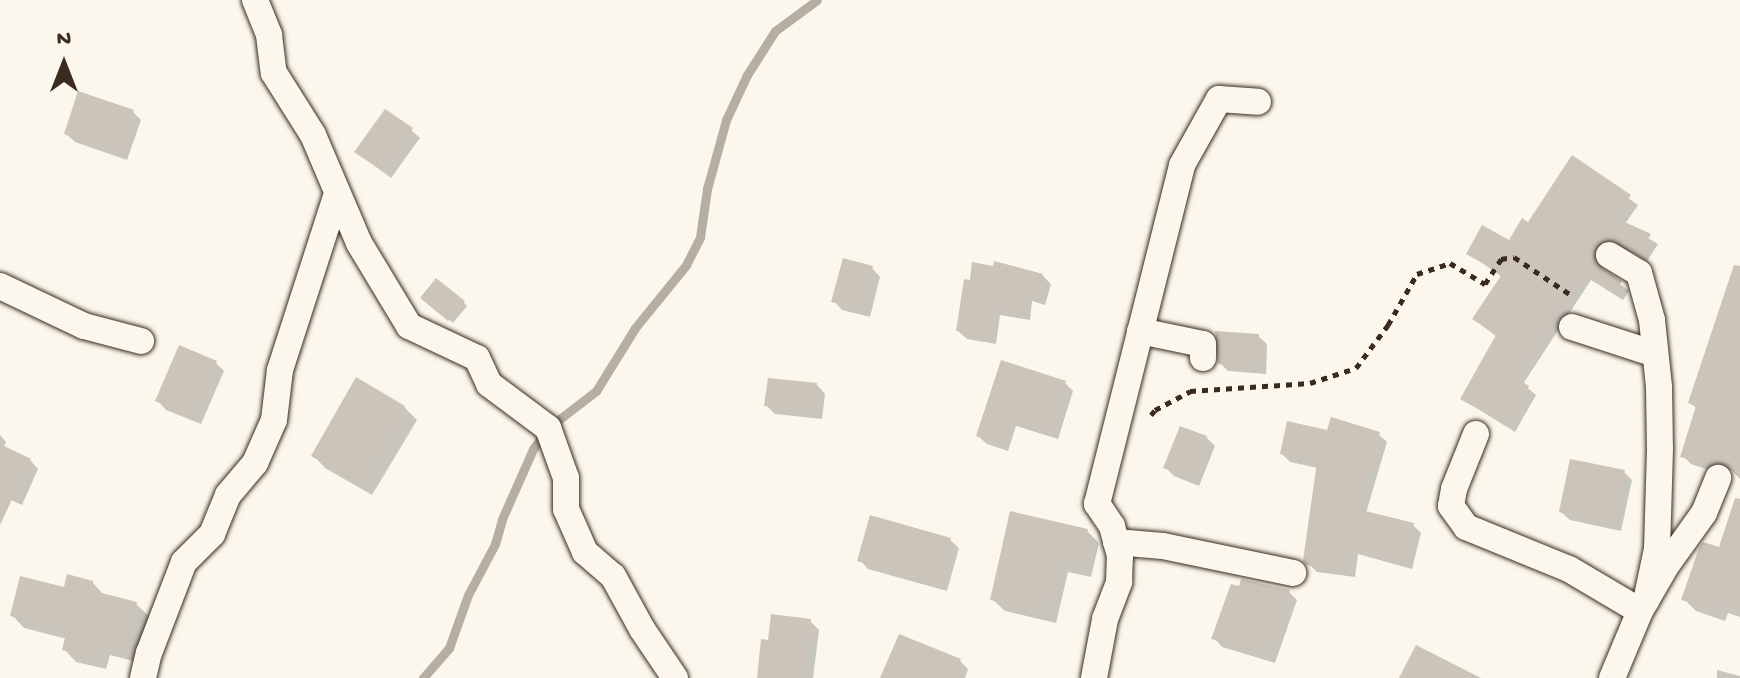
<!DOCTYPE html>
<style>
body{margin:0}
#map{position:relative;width:1740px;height:678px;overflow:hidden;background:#fbf7ec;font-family:"Gochi Hand",sans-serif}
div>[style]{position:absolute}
.shadow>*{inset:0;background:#0003}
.stream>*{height:9px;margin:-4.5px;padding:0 4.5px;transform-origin:4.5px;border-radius:4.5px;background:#b6aea2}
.building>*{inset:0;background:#ccc4b9}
.path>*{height:5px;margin-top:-2.5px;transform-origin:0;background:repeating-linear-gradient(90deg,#3b2a1e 0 6px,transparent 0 12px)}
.roads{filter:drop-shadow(0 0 2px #3b2a1e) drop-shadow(0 0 2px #3b2a1e)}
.minor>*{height:26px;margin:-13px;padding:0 13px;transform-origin:13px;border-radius:13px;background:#fbf7ec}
span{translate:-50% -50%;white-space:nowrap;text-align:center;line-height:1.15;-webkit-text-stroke:7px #fbf7ec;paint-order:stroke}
.north{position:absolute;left:24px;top:24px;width:80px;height:80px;-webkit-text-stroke:6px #fbf7ec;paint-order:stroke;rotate:0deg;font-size:22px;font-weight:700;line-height:32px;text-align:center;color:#3b2a1e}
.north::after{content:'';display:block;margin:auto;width:28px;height:36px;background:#3b2a1e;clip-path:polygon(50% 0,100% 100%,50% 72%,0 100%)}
</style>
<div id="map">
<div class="shadow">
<i style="clip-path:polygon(132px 111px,141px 120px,127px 160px,75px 142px,66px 134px)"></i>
<i style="clip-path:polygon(411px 130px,420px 138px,391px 178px,357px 152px)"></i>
<i style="clip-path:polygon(1572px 158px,1638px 205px,1625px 224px,1658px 244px,1647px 261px,1620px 246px,1603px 254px,1603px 271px,1629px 291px,1623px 300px,1591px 280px,1523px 384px,1536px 395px,1515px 432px,1462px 399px,1497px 337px,1474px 319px,1502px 277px,1468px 253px,1509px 243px,1529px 224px)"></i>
<i style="clip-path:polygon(872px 268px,880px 277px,870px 317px,842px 310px,834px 301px)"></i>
<i style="clip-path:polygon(1042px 275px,1051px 284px,1045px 305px,1032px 301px,1030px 320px,1000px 315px,996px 344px,967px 339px,958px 331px,971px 282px)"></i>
<i style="clip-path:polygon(1740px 299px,1740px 479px,1732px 470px,1718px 473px,1691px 464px,1683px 456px,1697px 409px,1690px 402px)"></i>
<i style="clip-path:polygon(427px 302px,463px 302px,467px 306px,453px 323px)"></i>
<i style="clip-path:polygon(1258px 336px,1267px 344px,1266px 374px,1228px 371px,1220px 363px)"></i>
<i style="clip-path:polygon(216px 363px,224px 371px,201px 424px,166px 410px,158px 401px)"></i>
<i style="clip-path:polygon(1065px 383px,1073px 391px,1058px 439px,1016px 426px,1008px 451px,987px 444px,978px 436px)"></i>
<i style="clip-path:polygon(817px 385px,825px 394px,822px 419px,775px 414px,766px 405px)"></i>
<i style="clip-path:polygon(404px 407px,417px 420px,372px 495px,325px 468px,313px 455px)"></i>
<i style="clip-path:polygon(1328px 432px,1378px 434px,1387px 442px,1366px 513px,1413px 525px,1421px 533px,1412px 569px,1358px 554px,1355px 577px,1317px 572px,1308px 563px,1318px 468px,1290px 462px,1282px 454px)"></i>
<i style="clip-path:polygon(0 435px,6px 442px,3px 448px,30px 460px,38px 469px,22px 505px,0 495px)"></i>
<i style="clip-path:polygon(1206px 437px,1215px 446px,1199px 486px,1174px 476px,1166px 468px)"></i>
<i style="clip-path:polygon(1624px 472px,1632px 480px,1621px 531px,1570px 520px,1561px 512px)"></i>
<i style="clip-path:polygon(1087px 531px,1099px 543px,1091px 577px,1068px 572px,1056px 623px,1005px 611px,992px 599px)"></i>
<i style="clip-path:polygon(950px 540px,959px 548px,947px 591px,868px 569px,860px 560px)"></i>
<i style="clip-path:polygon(1740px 545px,1740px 617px,1728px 613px,1725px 621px,1696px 611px,1684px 599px,1720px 550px)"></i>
<i style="clip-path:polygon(92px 582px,105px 596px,136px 604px,149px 616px,137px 662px,110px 655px,106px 669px,76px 662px,64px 649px,67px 639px,24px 628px,12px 615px,65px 589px)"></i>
<i style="clip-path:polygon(1289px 592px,1297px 600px,1275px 663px,1222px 647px,1214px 638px)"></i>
<i style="clip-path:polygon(810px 621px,819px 630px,813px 678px,759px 678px,770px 643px)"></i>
<i style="clip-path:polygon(960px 661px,968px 669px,965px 678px,884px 678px)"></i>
<i style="clip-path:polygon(1717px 670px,1740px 676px,1740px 678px,1717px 678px)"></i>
</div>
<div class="stream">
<i style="left:423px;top:678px;width:40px;rotate:-49deg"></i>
<i style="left:449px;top:648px;width:56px;rotate:-70.3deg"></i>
<i style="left:468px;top:595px;width:58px;rotate:-62.1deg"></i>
<i style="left:495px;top:544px;width:26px;rotate:-74deg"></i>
<i style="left:502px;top:519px;width:77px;rotate:-66.1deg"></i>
<i style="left:533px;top:449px;width:26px;rotate:-54deg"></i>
<i style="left:548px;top:428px;width:61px;rotate:-37.6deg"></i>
<i style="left:596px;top:391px;width:74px;rotate:-58.2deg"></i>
<i style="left:635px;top:328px;width:81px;rotate:-51deg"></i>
<i style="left:686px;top:265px;width:31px;rotate:-63deg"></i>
<i style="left:700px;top:237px;width:49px;rotate:-81.7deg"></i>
<i style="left:707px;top:189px;width:72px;rotate:-74.6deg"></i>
<i style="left:726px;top:120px;width:50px;rotate:-65deg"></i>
<i style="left:747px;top:75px;width:52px;rotate:-57.5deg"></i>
<i style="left:775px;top:31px;width:52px;rotate:-36.4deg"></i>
</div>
<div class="building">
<i style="clip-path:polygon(78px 91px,134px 110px,119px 153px,64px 134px)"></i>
<i style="clip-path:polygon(385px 109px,413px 128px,382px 171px,354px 152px)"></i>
<i style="clip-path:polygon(1572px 155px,1631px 195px,1616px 218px,1651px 234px,1639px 254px,1610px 239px,1596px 246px,1595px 263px,1622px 281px,1615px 293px,1582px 274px,1514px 377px,1529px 386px,1507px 425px,1460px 399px,1496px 335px,1472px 319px,1502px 274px,1466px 254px,1482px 225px,1509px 240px,1522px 218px,1528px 222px)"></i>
<i style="clip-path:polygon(843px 258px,873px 266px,861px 309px,831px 302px)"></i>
<i style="clip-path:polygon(994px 261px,1043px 274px,1037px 297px,1024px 294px,1022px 312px,991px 307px,988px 336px,956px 331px,964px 279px,970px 280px,972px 262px,993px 266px)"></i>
<i style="clip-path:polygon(1734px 265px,1740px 266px,1740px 478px,1723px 463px,1708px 465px,1680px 457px,1696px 406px,1688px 403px)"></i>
<i style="clip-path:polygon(436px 278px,465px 301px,448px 321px,420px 298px)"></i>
<i style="clip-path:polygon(1215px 331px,1259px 334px,1258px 366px,1218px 364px)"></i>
<i style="clip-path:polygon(179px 345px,217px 361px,192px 417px,155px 401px)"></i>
<i style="clip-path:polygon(1001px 360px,1066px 381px,1050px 432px,1008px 419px,1000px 444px,976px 436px)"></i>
<i style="clip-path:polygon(356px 377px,405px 406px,359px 484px,311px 456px)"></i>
<i style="clip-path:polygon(768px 378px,817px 383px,814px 412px,764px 406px)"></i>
<i style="clip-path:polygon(1331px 417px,1380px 432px,1357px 509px,1414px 523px,1404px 562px,1350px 547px,1347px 570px,1306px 565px,1303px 561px,1317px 462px,1280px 454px,1287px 421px,1327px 430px)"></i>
<i style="clip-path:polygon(1180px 426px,1207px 436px,1191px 479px,1163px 468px)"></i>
<i style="clip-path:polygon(0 444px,31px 459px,0 525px)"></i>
<i style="clip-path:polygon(1570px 459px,1625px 470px,1613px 524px,1559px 512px)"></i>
<i style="clip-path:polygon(1735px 498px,1740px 499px,1740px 610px,1715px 602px,1713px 609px,1681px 600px,1699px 548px,1703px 542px,1719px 547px)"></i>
<i style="clip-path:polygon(1010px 511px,1088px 529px,1079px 566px,1056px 561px,1044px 612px,990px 600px)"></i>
<i style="clip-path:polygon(870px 515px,951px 538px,938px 583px,857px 561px)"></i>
<i style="clip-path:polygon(67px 574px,93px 581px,94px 591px,137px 602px,125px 651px,98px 644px,94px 658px,62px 650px,67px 630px,10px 616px,20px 576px,64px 587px)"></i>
<i style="clip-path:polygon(1241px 579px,1290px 590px,1267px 655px,1211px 639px,1231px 584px,1239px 586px)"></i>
<i style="clip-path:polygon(771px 614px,811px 619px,804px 678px,757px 678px,761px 639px,768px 640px)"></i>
<i style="clip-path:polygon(899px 634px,961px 659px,953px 678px,880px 678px)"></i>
<i style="clip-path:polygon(1416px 645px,1481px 678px,1399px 678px)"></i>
</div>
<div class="path">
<i style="left:1151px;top:415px;width:6px;rotate:-51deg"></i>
<i style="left:1155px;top:410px;width:40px;rotate:-28deg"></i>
<i style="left:1190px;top:391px;width:120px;rotate:-3.8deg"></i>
<i style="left:1310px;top:383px;width:48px;rotate:-18.1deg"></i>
<i style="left:1356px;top:368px;width:54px;rotate:-53.3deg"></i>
<i style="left:1388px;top:325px;width:59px;rotate:-60.4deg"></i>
<i style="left:1417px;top:274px;width:35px;rotate:-18deg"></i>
<i style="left:1450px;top:263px;width:41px;rotate:31deg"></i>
<i style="left:1485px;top:284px;width:30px;rotate:-57deg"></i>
<i style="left:1501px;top:259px;width:13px;rotate:-9deg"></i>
<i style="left:1514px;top:257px;width:72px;rotate:33.7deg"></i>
</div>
<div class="roads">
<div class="minor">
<i style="left:255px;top:0;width:38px;rotate:68deg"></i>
<i style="left:269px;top:35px;width:38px;rotate:83deg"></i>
<i style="left:274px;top:73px;width:73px;rotate:57.8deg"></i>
<i style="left:313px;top:135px;width:117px;rotate:66.9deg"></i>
<i style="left:359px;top:243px;width:97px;rotate:58.9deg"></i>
<i style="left:409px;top:326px;width:75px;rotate:25.2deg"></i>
<i style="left:477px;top:358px;width:29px;rotate:65deg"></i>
<i style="left:489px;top:384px;width:74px;rotate:36.7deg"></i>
<i style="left:548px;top:428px;width:53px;rotate:70.2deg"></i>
<i style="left:566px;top:478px;width:31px;rotate:90deg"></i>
<i style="left:566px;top:509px;width:47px;rotate:66.2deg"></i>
<i style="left:585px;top:552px;width:37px;rotate:41deg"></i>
<i style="left:613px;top:576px;width:60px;rotate:61.3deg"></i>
<i style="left:642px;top:629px;width:59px;rotate:56deg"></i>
<i style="left:1609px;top:255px;width:35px;rotate:31deg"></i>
<i style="left:1639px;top:273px;width:49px;rotate:74.5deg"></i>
<i style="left:1652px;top:320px;width:67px;rotate:84deg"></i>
<i style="left:1659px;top:387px;width:62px;rotate:89.1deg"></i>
<i style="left:1660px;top:449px;width:100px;rotate:91.7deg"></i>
<i style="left:1657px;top:549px;width:53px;rotate:101.9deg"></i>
<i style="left:0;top:286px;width:93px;rotate:25.5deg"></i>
<i style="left:84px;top:326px;width:59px;rotate:14.7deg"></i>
<i style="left:1572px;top:327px;width:87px;rotate:18deg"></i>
<i style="left:1140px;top:331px;width:64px;rotate:11.7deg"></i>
<i style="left:1203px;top:344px;width:14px;rotate:90deg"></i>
<i style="left:1476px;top:434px;width:59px;rotate:111.8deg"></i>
<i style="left:1454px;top:489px;width:17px;rotate:100deg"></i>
<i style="left:1451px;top:506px;width:26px;rotate:54deg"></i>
<i style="left:1466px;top:527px;width:111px;rotate:22.2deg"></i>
<i style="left:1569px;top:569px;width:82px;rotate:30.6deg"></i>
<i style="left:1116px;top:542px;width:47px;rotate:4.9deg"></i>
<i style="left:1163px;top:546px;width:133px;rotate:11.7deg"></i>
<i style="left:143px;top:678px;width:26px;rotate:-77deg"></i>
<i style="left:149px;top:653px;width:97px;rotate:-69deg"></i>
<i style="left:184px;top:562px;width:40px;rotate:-45deg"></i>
<i style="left:212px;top:534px;width:42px;rotate:-67.7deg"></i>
<i style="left:228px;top:495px;width:42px;rotate:-49.8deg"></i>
<i style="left:255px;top:463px;width:47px;rotate:-66.2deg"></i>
<i style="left:274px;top:420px;width:50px;rotate:-83.2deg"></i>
<i style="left:280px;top:370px;width:185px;rotate:-72.1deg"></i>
<i style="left:1094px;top:678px;width:60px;rotate:-79.4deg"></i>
<i style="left:1105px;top:619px;width:40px;rotate:-69deg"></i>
<i style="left:1119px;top:582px;width:26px;rotate:-88deg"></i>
<i style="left:1120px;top:556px;width:31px;rotate:-105deg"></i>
<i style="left:1112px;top:526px;width:27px;rotate:-124deg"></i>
<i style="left:1097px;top:504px;width:349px;rotate:-75.9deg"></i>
<i style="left:1182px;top:165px;width:76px;rotate:-60.7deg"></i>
<i style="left:1219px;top:99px;width:39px;rotate:4deg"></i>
<i style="left:1612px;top:678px;width:73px;rotate:-67.3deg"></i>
<i style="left:1640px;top:611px;width:52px;rotate:-60deg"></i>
<i style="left:1666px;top:566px;width:65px;rotate:-54.4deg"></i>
<i style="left:1704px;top:513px;width:38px;rotate:-68deg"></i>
</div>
</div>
<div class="north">N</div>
</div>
